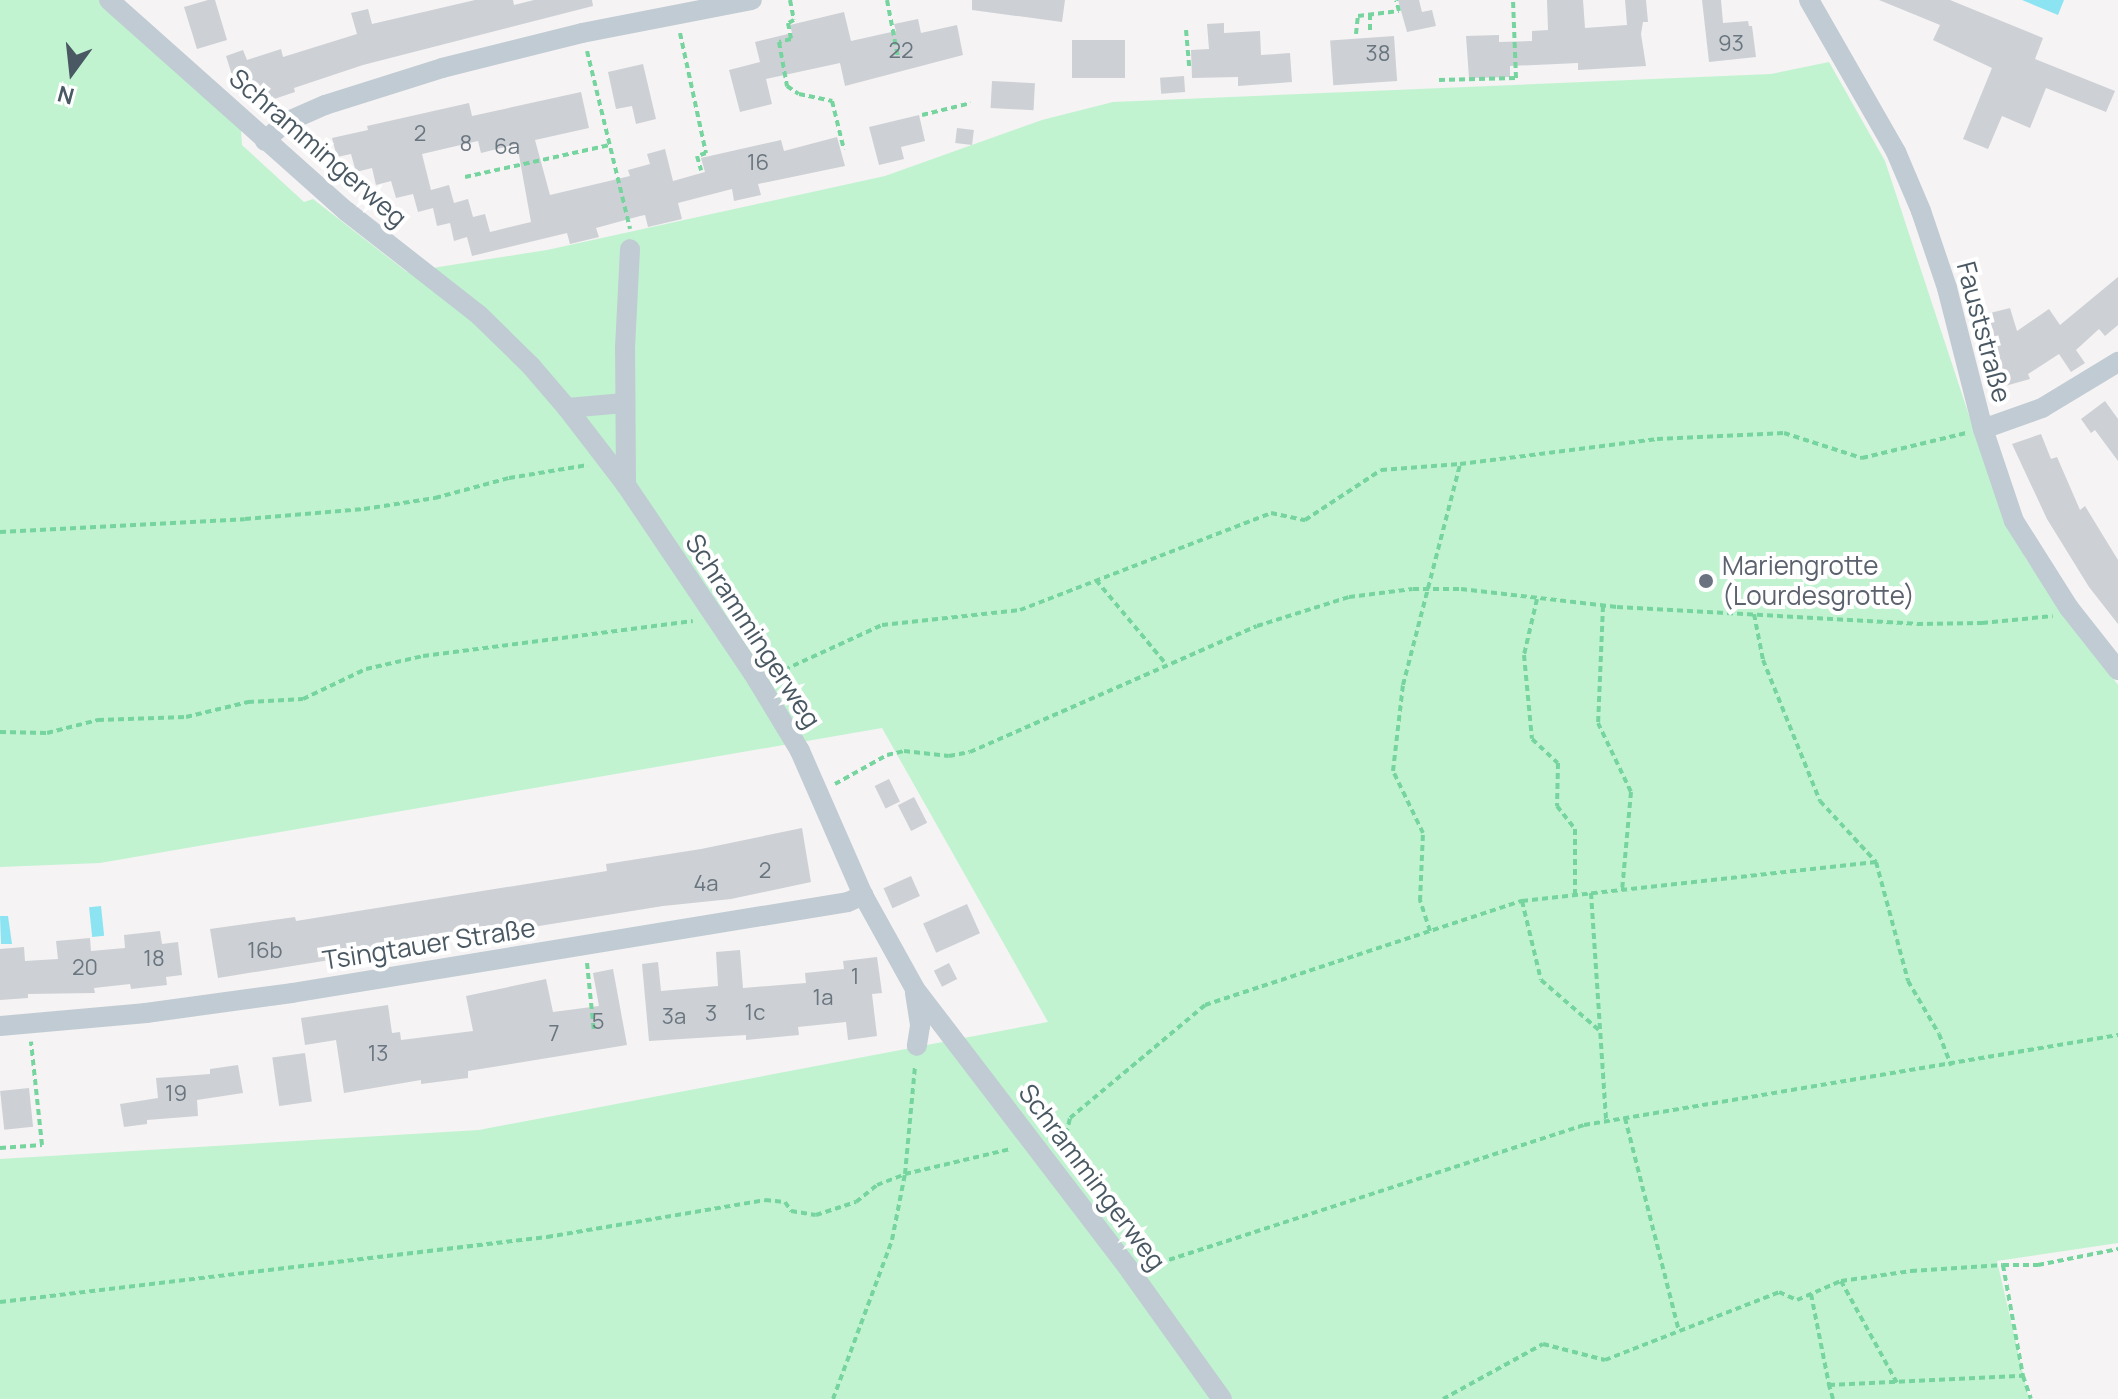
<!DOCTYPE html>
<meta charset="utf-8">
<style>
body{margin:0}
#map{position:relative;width:2118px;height:1399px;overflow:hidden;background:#f5f3f3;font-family:Manrope,sans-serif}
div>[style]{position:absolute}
.green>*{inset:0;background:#c1f3d1}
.water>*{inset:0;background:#8ce4f2;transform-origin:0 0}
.building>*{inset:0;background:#cdd0d5;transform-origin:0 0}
.path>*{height:4px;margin-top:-2px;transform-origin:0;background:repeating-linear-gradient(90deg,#76d49f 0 6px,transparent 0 10px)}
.minor>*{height:20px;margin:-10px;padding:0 10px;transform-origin:10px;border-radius:10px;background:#c0cbd3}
.dots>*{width:22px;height:22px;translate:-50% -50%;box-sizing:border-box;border:4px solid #fff;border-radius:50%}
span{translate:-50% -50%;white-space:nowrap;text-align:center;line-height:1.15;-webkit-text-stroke:8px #fff;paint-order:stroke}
.number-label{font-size:22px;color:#6a767f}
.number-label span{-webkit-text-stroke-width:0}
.street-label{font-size:26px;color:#495862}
.worship-label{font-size:26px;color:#5b616d}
.left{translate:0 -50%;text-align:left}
.north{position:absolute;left:32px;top:32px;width:80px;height:80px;-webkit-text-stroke:6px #fff;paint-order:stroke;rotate:195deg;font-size:22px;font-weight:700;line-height:32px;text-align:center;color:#495862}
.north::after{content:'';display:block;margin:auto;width:28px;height:36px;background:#495862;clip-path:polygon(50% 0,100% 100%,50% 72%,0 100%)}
</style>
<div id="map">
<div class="green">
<i style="clip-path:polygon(0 0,100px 0,241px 130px,242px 145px,304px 202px,313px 199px,407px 272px,547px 250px,885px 176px,1042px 120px,1113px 102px,1771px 74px,1829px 62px,1885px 161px,1992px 485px,2026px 559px,2118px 685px,2118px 1243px,1997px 1261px,2029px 1399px,0 1399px,0 1159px,479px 1130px,1048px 1022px,882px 728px,100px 863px,0 867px)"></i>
</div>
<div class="water">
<i style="clip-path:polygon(2022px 0,2064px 0,2058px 15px)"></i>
<i style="left:101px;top:906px;width:30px;height:12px;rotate:84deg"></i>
<i style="clip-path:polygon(0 916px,8px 916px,12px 944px,1px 944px)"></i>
</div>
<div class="building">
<i style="clip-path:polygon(208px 0,215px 0,227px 40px,197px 49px,184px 7px)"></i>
<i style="clip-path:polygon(475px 0,513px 0,514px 5px,534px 0,592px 0,593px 6px,363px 65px,294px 88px,295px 92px,259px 104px,247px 70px,232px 75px,226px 56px,243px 50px,247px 60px,281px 49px,283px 57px,357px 34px,351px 13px,368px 9px,372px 24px)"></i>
<i style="clip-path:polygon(972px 0,1065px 0,1062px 22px,972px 10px)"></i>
<i style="clip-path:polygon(1398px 0,1419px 0,1422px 12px,1432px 10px,1436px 26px,1407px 32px)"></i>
<i style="clip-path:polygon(1547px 0,1583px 0,1585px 28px,1627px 25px,1625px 0,1646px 0,1648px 22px,1643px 22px,1641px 34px,1646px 66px,1578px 70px,1578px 63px,1510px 66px,1510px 77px,1469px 78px,1466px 36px,1499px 35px,1499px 42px,1532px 41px,1532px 31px,1548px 30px)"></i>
<i style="clip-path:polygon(1702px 0,1721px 0,1723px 23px,1748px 21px,1749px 26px,1752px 26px,1756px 57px,1709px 62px)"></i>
<i style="clip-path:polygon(1879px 0,1950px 0,2043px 38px,2035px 59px,2115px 91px,2106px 112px,2046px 88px,2030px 128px,2002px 116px,1988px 149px,1963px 139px,1992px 68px,1933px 40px,1940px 25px)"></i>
<i style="clip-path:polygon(844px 12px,851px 41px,896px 31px,894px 24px,918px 19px,921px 33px,957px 25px,963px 55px,845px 86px,840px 63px,766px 79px,772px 104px,740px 112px,729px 70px,760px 62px,755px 42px,792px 33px,790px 25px)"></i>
<i style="clip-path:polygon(1224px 23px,1224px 33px,1260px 31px,1261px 55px,1290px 53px,1292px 82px,1238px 86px,1238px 77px,1192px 78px,1191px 50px,1209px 49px,1207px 24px)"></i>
<i style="left:1394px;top:36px;width:45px;height:64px;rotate:86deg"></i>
<i style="left:1072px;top:40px;width:53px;height:38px"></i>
<i style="clip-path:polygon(643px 64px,656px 119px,636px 124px,632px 106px,616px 109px,608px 72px)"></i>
<i style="left:1184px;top:76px;width:16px;height:24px;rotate:86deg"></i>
<i style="left:992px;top:81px;width:43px;height:27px;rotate:3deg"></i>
<i style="clip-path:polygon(evenodd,581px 92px,589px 128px,535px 140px,550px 195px,630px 176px,628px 170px,650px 164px,647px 154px,665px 149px,673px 181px,705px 172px,701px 158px,781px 140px,784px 151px,837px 137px,845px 166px,758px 184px,761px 195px,734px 201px,732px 189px,678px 203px,682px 219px,648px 227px,645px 215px,640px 216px,596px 228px,599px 237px,570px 244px,567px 233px,472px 256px,467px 237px,454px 241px,450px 223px,437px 226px,433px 208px,418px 212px,413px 194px,396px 198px,391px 181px,376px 185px,372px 168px,356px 172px,351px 154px,337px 157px,332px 138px,368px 130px,367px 126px,469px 103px,472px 116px,581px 92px,478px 141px,481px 153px,517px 144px,531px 222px,490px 232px,485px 214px,473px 217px,468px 199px,454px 203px,449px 185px,431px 190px,422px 154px,478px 141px)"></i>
<i style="clip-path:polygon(919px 115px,925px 141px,901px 147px,904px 159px,879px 165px,869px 127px)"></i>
<i style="left:957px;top:128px;width:17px;height:15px;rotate:7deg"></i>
<i style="clip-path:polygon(2118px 277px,2118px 325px,2105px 336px,2099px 329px,2076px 350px,2085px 363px,2071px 372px,2059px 354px,2028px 374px,2030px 379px,1998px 388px,1978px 316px,2010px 308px,2017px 331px,2049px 309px,2060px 325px)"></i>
<i style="clip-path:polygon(2105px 401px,2118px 419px,2118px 461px,2095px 430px,2091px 433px,2081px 419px)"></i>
<i style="clip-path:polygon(2041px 434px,2051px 459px,2057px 457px,2080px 510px,2085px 506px,2118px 560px,2118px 624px,2089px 587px,2047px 519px,2012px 444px)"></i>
<i style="left:889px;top:779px;width:25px;height:16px;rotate:64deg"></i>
<i style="left:914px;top:797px;width:29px;height:18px;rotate:63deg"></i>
<i style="clip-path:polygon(802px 828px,811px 882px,731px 899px,663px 906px,218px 978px,210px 929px,295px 917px,296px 921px,607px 871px,606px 864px,701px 849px)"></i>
<i style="left:911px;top:876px;width:22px;height:30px;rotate:66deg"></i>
<i style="left:967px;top:904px;width:32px;height:48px;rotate:66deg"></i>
<i style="clip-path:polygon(160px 931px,162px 944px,178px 942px,182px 975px,166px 977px,167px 985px,131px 989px,130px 984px,94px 988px,95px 993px,28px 994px,28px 998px,0 1000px,0 949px,24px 947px,25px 961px,58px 959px,56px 941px,90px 938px,91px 951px,125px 948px,124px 935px)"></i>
<i style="clip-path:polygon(740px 950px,743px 988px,806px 983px,805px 973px,844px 969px,843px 961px,877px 957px,882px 993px,872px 994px,877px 1036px,848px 1040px,846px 1022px,798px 1027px,799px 1035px,746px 1040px,746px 1035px,649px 1041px,642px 964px,658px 962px,661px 991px,718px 986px,716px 952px)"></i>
<i style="left:949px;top:963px;width:18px;height:17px;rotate:63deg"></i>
<i style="clip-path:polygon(613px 969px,627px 1045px,468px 1071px,468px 1078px,421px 1084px,421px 1080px,344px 1093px,336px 1040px,305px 1045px,301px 1018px,388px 1005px,392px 1033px,400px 1032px,401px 1040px,473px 1031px,466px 996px,546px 979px,553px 1012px,599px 1006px,593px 973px)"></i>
<i style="left:305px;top:1053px;width:49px;height:33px;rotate:82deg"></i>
<i style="clip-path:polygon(238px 1065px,243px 1093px,197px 1100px,198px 1116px,147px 1120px,147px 1124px,124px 1127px,120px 1104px,158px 1098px,156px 1078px,210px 1074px,210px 1069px)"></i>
<i style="left:29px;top:1088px;width:39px;height:29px;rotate:84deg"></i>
</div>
<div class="path">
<i style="left:790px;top:0;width:20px;rotate:79deg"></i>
<i style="left:794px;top:20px;width:7px;rotate:153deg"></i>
<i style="left:788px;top:23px;width:16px;rotate:79deg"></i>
<i style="left:791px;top:39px;width:12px;rotate:166deg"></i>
<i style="left:779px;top:42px;width:45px;rotate:79.7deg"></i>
<i style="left:787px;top:86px;width:14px;rotate:34deg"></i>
<i style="left:799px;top:94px;width:34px;rotate:12deg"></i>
<i style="left:832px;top:101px;width:50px;rotate:76.2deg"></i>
<i style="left:887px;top:0;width:58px;rotate:79.1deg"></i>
<i style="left:1370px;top:14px;width:20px;rotate:90deg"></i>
<i style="left:1186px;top:30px;width:37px;rotate:85deg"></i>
<i style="left:680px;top:33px;width:123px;rotate:77.8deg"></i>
<i style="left:706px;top:153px;width:9px;rotate:162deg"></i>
<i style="left:697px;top:156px;width:15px;rotate:74deg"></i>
<i style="left:1356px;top:34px;width:18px;rotate:-84deg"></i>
<i style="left:1358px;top:16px;width:41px;rotate:-7deg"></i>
<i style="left:1399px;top:11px;width:11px;rotate:-105deg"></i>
<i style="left:587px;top:51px;width:183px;rotate:76.4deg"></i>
<i style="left:1439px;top:80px;width:77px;rotate:-1.5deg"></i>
<i style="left:1516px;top:78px;width:78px;rotate:-92.2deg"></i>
<i style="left:922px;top:115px;width:50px;rotate:-13.8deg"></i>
<i style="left:465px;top:177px;width:148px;rotate:-12.5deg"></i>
<i style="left:0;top:532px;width:245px;rotate:-3deg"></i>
<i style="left:245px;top:519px;width:119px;rotate:-4.8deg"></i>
<i style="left:364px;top:509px;width:72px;rotate:-8.8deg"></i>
<i style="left:435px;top:498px;width:77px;rotate:-15.1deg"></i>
<i style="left:509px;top:478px;width:80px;rotate:-9.3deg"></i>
<i style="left:1096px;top:580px;width:109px;rotate:50.2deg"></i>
<i style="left:1537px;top:599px;width:57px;rotate:103.1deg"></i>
<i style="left:1524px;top:655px;width:84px;rotate:84.6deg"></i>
<i style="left:1532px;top:739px;width:35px;rotate:43deg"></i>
<i style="left:1558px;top:763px;width:43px;rotate:91.3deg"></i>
<i style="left:1557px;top:806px;width:29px;rotate:52deg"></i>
<i style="left:1575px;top:829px;width:66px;rotate:90deg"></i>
<i style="left:1603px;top:606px;width:117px;rotate:92.4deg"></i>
<i style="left:1598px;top:723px;width:76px;rotate:64.4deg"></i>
<i style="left:1631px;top:792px;width:98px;rotate:95.2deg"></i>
<i style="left:1754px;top:614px;width:47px;rotate:78.9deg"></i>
<i style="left:1763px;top:660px;width:152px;rotate:68deg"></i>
<i style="left:1820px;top:801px;width:83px;rotate:47.4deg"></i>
<i style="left:1876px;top:862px;width:123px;rotate:74.9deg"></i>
<i style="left:1908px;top:981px;width:61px;rotate:59.7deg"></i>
<i style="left:1939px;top:1034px;width:34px;rotate:69deg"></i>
<i style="left:775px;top:674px;width:118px;rotate:-24.6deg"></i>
<i style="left:882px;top:625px;width:139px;rotate:-6.2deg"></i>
<i style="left:1020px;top:610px;width:269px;rotate:-21.1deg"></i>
<i style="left:1271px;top:513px;width:35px;rotate:12deg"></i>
<i style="left:1305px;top:520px;width:91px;rotate:-33.3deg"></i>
<i style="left:1381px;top:470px;width:79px;rotate:-4.3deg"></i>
<i style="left:0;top:732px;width:47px;rotate:1.2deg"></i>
<i style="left:47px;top:733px;width:53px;rotate:-14.3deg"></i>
<i style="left:98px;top:720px;width:88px;rotate:-2deg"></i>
<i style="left:186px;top:717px;width:64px;rotate:-13.6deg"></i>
<i style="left:248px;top:702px;width:55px;rotate:-3.1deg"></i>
<i style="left:303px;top:699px;width:70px;rotate:-25.5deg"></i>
<i style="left:366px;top:669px;width:58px;rotate:-12.8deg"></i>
<i style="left:423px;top:656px;width:272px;rotate:-7.4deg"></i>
<i style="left:835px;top:784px;width:60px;rotate:-29.1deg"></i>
<i style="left:887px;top:755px;width:17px;rotate:-13deg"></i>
<i style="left:904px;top:751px;width:45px;rotate:6.3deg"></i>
<i style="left:949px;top:756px;width:21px;rotate:-11deg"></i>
<i style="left:970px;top:752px;width:313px;rotate:-23.7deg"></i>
<i style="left:1257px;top:626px;width:96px;rotate:-17.5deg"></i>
<i style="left:1349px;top:597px;width:64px;rotate:-7.1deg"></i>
<i style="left:1413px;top:589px;width:48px"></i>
<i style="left:1461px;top:589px;width:157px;rotate:6.6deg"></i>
<i style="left:1617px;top:607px;width:300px;rotate:3.2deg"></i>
<i style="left:1917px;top:624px;width:65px;rotate:-0.9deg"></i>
<i style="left:1982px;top:623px;width:71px;rotate:-5.6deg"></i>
<i style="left:1591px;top:893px;width:228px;rotate:86.2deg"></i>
<i style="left:1522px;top:901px;width:81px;rotate:76.5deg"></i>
<i style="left:1541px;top:980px;width:78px;rotate:40.8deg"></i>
<i style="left:1430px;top:931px;width:32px;rotate:-108deg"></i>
<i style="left:1420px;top:901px;width:68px;rotate:-87.5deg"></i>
<i style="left:1423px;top:833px;width:69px;rotate:-115.8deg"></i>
<i style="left:1393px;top:771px;width:87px;rotate:-83.4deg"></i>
<i style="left:1403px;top:685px;width:228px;rotate:-75.5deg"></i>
<i style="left:1460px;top:464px;width:199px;rotate:-7.2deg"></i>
<i style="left:1657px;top:439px;width:127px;rotate:-2.7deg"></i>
<i style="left:1784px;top:433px;width:82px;rotate:17.8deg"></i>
<i style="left:1862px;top:458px;width:107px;rotate:-13.5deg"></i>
<i style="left:587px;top:963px;width:69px;rotate:84.2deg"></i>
<i style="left:1625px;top:1118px;width:220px;rotate:75.8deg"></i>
<i style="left:1060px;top:1147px;width:5px;rotate:-37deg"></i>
<i style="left:1064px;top:1144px;width:27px;rotate:-77deg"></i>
<i style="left:1070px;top:1118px;width:176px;rotate:-39.9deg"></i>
<i style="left:1205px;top:1005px;width:334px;rotate:-18.2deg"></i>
<i style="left:1522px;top:901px;width:356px;rotate:-6.3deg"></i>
<i style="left:0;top:1148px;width:42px;rotate:-4.1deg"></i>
<i style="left:42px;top:1145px;width:104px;rotate:-96.1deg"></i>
<i style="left:2003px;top:1265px;width:35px"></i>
<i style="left:2038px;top:1265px;width:82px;rotate:-11.3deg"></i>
<i style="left:1150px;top:1266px;width:456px;rotate:-18deg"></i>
<i style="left:1584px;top:1125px;width:542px;rotate:-9.57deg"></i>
<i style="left:1841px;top:1281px;width:116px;rotate:61.2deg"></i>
<i style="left:1811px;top:1294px;width:93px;rotate:78.8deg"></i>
<i style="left:0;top:1302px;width:551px;rotate:-6.78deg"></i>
<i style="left:547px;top:1237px;width:221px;rotate:-9.6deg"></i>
<i style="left:765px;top:1200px;width:20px;rotate:6deg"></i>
<i style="left:785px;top:1202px;width:11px;rotate:56deg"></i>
<i style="left:791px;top:1211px;width:25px;rotate:9deg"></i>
<i style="left:816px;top:1215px;width:42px;rotate:-18deg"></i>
<i style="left:856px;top:1202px;width:27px;rotate:-39deg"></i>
<i style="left:877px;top:1185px;width:30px;rotate:-21deg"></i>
<i style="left:905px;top:1174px;width:109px;rotate:-13.3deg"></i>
<i style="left:833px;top:1399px;width:170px;rotate:-69.6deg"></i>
<i style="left:892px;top:1240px;width:67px;rotate:-78.9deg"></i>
<i style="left:905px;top:1174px;width:108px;rotate:-84.7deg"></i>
<i style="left:1443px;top:1399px;width:114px;rotate:-28.8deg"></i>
<i style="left:1543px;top:1344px;width:64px;rotate:14.5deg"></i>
<i style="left:1605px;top:1360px;width:187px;rotate:-21.3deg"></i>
<i style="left:1779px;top:1292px;width:20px;rotate:24deg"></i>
<i style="left:1797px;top:1300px;width:48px;rotate:-23.4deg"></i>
<i style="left:1841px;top:1281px;width:71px;rotate:-8.1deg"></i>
<i style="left:1911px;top:1271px;width:92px;rotate:-3.7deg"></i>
<i style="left:2003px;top:1265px;width:113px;rotate:79.8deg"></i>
<i style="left:2023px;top:1376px;width:24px;rotate:71deg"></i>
<i style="left:1833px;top:1399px;width:15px;rotate:-106deg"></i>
<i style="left:1829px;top:1385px;width:194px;rotate:-2.7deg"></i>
</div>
<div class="minor">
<i style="left:109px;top:0;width:317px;rotate:41.7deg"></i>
<i style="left:346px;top:211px;width:169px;rotate:38deg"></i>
<i style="left:479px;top:315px;width:73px;rotate:44.4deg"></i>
<i style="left:531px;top:366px;width:55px;rotate:49.4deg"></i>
<i style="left:567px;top:408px;width:97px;rotate:52.5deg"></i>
<i style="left:626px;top:485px;width:227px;rotate:56deg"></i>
<i style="left:753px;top:673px;width:91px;rotate:58.9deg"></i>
<i style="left:800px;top:751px;width:157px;rotate:66.4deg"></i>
<i style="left:863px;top:895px;width:107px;rotate:61deg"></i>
<i style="left:915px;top:989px;width:356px;rotate:52.6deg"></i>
<i style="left:1131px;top:1272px;width:156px;rotate:54.4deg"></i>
<i style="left:1809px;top:0;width:175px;rotate:60.2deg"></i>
<i style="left:1896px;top:152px;width:64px;rotate:67deg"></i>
<i style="left:1921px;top:211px;width:81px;rotate:71.3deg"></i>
<i style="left:1947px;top:288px;width:146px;rotate:75.7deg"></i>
<i style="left:1983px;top:429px;width:97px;rotate:71.4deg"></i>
<i style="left:2014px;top:521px;width:103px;rotate:57.7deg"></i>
<i style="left:2069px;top:608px;width:79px;rotate:51.7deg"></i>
<i style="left:265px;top:141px;width:26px;rotate:-43deg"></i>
<i style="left:284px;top:123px;width:45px;rotate:-23.7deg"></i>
<i style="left:325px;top:105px;width:123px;rotate:-17.5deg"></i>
<i style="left:442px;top:68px;width:144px;rotate:-14deg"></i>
<i style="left:582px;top:33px;width:173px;rotate:-11deg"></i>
<i style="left:567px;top:408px;width:58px;rotate:-4.9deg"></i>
<i style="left:1983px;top:429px;width:63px;rotate:-19.6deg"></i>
<i style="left:2042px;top:408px;width:89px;rotate:-31.2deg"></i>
<i style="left:626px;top:485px;width:137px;rotate:-90.4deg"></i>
<i style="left:625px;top:348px;width:99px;rotate:-87.1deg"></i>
<i style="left:915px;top:993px;width:33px;rotate:81deg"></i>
<i style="left:920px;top:1026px;width:20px;rotate:99deg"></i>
<i style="left:0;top:1026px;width:147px;rotate:-5.1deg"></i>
<i style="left:146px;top:1013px;width:147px;rotate:-7.8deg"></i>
<i style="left:292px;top:993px;width:563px;rotate:-9.3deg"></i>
<i style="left:848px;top:902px;width:17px;rotate:-25deg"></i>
</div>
<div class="dots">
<i style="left:1706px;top:581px;background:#6b7280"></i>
</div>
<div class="number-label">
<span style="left:1731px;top:44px">93</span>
<span style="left:901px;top:51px">22</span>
<span style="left:1378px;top:54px">38</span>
<span style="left:420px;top:134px">2</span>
<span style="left:466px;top:144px">8</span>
<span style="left:507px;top:147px">6a</span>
<span style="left:758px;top:163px">16</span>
<span style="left:765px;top:871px">2</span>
<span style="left:706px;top:884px">4a</span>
<span style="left:265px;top:951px">16b</span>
<span style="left:154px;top:959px">18</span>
<span style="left:85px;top:968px">20</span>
<span style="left:855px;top:977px">1</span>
<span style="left:823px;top:998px">1a</span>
<span style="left:755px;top:1013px">1c</span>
<span style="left:711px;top:1014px">3</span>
<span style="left:674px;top:1017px">3a</span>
<span style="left:598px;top:1022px">5</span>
<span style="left:554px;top:1034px">7</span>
<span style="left:378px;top:1054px">13</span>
<span style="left:176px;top:1094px">19</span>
</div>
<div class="street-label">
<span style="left:318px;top:148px;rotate:41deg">Schrammingerweg</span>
<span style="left:1984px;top:332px;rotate:75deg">Fauststraße</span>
<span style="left:753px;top:631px;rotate:57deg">Schrammingerweg</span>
<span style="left:429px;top:944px;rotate:-9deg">Tsingtauer Straße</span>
<span style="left:1092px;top:1177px;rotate:53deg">Schrammingerweg</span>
</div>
<div class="worship-label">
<span class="left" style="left:1722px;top:581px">Mariengrotte<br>(Lourdesgrotte)</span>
</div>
<div class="north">N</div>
</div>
